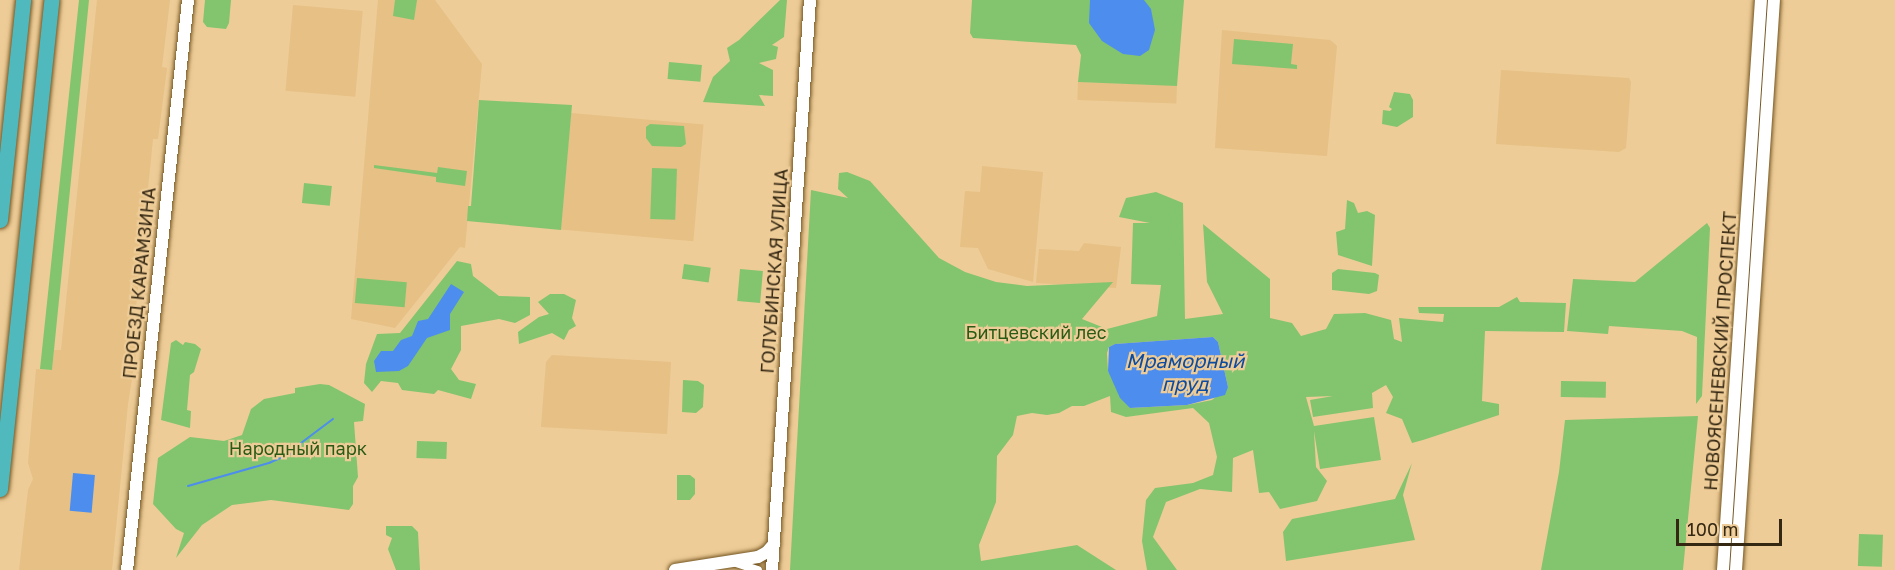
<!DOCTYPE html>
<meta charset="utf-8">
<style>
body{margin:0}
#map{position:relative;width:1895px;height:570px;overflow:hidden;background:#eecc97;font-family:"Golos Text",sans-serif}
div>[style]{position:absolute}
.built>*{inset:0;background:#e6c084;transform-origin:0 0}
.green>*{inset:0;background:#83c56e;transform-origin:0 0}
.water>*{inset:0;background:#4d8ded;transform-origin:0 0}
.stream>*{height:2px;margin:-1px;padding:0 1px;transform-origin:1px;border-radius:1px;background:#4d8ded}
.roads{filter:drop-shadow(0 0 2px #735521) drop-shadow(0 0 2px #735521)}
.street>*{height:8px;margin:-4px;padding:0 4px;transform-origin:4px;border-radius:4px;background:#fff}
.secondary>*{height:12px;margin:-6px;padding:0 6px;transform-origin:6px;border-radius:6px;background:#fff}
.highway>*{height:15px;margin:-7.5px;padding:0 7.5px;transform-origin:7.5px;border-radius:7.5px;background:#4fb9bd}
span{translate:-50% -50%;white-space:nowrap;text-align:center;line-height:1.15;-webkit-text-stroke:4.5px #eecc97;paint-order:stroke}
.street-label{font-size:18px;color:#352813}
.park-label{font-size:18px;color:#295b16}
.water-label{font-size:20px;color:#0c4ba0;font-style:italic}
.scale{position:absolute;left:1676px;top:519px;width:106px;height:27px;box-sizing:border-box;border:3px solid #352813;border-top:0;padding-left:8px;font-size:18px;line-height:21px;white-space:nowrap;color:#352813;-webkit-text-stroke:4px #eecc97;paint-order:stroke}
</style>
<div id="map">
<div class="built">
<i style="clip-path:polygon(97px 0,170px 0,162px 67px,167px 68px,158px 139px,153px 139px,134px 327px,139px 335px,128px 404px,112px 570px,19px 570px,28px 490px,33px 479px,28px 463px,36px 369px,52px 370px,54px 350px,61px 350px)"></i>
<i style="clip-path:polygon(378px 0,435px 0,482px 64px,465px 248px,460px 247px,395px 328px,351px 319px)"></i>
<i style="left:293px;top:5px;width:70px;height:86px;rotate:5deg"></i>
<i style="clip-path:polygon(1222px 30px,1330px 40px,1334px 43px,1337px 46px,1327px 156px,1215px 148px)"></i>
<i style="clip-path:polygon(1501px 70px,1629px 78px,1631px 82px,1626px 148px,1619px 152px,1496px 144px)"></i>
<i style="left:1078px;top:82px;width:99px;height:18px;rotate:2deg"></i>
<i style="left:571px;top:113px;width:133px;height:117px;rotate:5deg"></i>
<i style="clip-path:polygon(982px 166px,1043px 172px,1033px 282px,988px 269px,978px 248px,960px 247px,965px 191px,980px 192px)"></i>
<i style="clip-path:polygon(1084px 243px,1121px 247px,1116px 288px,1036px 283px,1039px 249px,1079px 251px)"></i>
<i style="clip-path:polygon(552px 355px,671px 362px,667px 434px,541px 427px,546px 362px)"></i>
</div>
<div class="green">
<i style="clip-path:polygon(79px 0,89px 0,52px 370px,40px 369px)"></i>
<i style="clip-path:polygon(205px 0,231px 0,229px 23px,226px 29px,207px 27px,203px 22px)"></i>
<i style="clip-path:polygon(395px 0,417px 0,414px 20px,393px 16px)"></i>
<i style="clip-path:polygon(780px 0,787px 0,784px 37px,772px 45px,778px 47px,776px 59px,759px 63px,773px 70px,773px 96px,759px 95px,765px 106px,703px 102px,713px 77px,730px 61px,727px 48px,739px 40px)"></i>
<i style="clip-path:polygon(972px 0,1184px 0,1177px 86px,1078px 82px,1081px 55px,1076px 45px,973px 38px,970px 33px)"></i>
<i style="clip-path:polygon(1234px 39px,1293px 44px,1291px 64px,1297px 65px,1297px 69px,1232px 64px)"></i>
<i style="left:669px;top:62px;width:33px;height:17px;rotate:5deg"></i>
<i style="clip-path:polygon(1394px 92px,1410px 94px,1413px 100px,1413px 117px,1397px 127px,1382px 124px,1383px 110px,1390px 111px,1392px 109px,1389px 107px)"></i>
<i style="clip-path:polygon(479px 100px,572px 105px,561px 230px,467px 221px,468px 206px,471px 206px)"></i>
<i style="clip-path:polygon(650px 124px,684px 126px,686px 144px,681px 147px,652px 146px,646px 138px,646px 127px)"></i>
<i style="clip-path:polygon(374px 165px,437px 173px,438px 167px,467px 171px,465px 186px,436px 182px,436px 177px,374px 168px)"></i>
<i style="left:652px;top:168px;width:25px;height:51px;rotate:2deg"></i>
<i style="clip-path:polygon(evenodd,847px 172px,870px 181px,939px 258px,965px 272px,996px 282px,1027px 286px,1113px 282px,1082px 319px,1107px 329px,1157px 316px,1161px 285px,1131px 284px,1133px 223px,1150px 223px,1119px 217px,1126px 198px,1156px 192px,1183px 203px,1185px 319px,1223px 314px,1207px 282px,1203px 224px,1270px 279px,1270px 318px,1292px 323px,1301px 336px,1326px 329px,1334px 314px,1365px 313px,1391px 320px,1394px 339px,1402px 342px,1399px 318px,1443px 322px,1444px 314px,1419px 313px,1418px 307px,1499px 307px,1517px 297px,1520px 302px,1566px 303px,1564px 332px,1485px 331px,1482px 401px,1499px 404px,1499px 415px,1423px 440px,1412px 443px,1402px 419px,1386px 413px,1393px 397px,1386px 385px,1372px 393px,1373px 408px,1313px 417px,1310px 400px,1333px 396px,1306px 397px,1314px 426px,1374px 417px,1381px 460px,1320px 469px,1314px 431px,1316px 467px,1327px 481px,1317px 501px,1280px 509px,1269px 492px,1259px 493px,1253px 450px,1233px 458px,1232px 492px,1200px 489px,1166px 502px,1153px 537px,1177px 570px,1147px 570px,1142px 541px,1146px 500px,1155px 488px,1193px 483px,1213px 475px,1217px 457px,1209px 423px,1193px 408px,1126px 417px,1111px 412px,1110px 396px,1084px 406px,1072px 406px,1059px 413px,1047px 415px,1032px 413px,1017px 416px,1013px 435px,997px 456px,996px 502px,979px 545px,981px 561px,1077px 545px,1116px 570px,790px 570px,811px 190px,848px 198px,838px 189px,839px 173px,847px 172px,1213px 337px,1218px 342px,1228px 387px,1212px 400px,1187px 405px,1130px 408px,1108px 371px,1107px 353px,1109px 347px,1115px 344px,1213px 337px)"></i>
<i style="left:304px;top:183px;width:28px;height:20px;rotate:6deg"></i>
<i style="clip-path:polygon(1347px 200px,1354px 203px,1358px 213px,1367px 211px,1375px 215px,1372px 266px,1338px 255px,1336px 232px,1345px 229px)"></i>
<i style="clip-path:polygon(1707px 223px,1710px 228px,1702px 396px,1696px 404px,1697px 337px,1682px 331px,1609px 326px,1608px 334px,1567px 331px,1573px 279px,1635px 282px)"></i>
<i style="clip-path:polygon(457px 261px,471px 264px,473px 276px,499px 296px,530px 297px,530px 315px,515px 323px,499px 319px,461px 326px,461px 350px,451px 369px,459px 380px,476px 384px,471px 399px,438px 390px,434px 394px,402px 390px,398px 383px,381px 381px,372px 392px,364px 383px,366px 364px,377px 334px,400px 333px)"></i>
<i style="left:684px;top:264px;width:27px;height:15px;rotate:8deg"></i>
<i style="left:740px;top:269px;width:23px;height:32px;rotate:5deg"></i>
<i style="clip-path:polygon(1338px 269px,1375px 273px,1379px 275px,1377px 291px,1369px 294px,1332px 290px,1332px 273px)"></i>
<i style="left:357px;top:278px;width:50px;height:25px;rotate:5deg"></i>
<i style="clip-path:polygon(550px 294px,564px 294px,576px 300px,572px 318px,576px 326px,569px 330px,564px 340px,552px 333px,519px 344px,518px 332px,539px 317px,549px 314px,538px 302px)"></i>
<i style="clip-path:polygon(176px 340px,183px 345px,185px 342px,195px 344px,201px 349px,194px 372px,190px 375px,187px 410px,191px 411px,190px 428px,161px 420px,171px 343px)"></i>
<i style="clip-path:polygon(683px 380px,698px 381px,704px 385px,703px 407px,696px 413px,682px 412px)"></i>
<i style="left:1561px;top:381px;width:45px;height:16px;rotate:1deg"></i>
<i style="clip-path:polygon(320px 384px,329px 385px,365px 404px,363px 421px,354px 422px,358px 477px,353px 486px,353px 504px,349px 510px,271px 500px,232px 505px,202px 525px,176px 558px,184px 533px,176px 529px,153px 504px,158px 458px,190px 437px,224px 441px,242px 435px,251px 409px,264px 399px,295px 393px,295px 388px)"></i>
<i style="clip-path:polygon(1698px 416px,1683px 570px,1541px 570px,1559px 472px,1565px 420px)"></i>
<i style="left:417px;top:441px;width:30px;height:17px;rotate:2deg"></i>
<i style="clip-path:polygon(1412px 463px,1403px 495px,1415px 540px,1286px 561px,1283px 532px,1292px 519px,1395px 499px)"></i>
<i style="clip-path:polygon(677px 475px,690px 475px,695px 479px,695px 494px,690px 500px,677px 500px)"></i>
<i style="clip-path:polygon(386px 526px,412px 526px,418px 532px,420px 570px,396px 570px,388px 549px,392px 538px,386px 535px)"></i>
<i style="left:1859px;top:534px;width:24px;height:32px;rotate:2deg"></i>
</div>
<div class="water">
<i style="clip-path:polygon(1090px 0,1144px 0,1151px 9px,1155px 30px,1149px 50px,1140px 56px,1123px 54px,1102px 41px,1089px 23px)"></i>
<i style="clip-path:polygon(451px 284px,464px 292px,450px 314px,450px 330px,427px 338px,408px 366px,399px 371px,376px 372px,374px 361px,381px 351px,393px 351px,401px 340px,412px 336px,418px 321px,428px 319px)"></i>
<i style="clip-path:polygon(1213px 337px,1218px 342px,1228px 387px,1225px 395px,1187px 405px,1130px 408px,1120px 398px,1108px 371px,1109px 347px,1115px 344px)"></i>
<i style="left:73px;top:473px;width:22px;height:38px;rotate:5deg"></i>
</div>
<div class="stream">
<i style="left:188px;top:486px;width:84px;rotate:-15.9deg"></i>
<i style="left:269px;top:463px;width:22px;rotate:-24deg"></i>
<i style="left:289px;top:454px;width:9px;rotate:6deg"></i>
<i style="left:298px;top:455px;width:12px;rotate:-76deg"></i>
<i style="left:301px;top:443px;width:40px;rotate:-37deg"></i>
</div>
<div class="roads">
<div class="street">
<i style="left:736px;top:563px;width:23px;rotate:18deg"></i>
</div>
<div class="secondary">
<i style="left:127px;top:570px;width:573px;rotate:-83.89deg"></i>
<i style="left:675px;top:570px;width:84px;rotate:-8.9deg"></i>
<i style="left:758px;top:557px;width:10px;rotate:-29deg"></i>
<i style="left:767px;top:552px;width:11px;rotate:-49deg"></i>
<i style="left:772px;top:570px;width:571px;rotate:-86.19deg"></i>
<i style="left:1723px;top:570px;width:571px;rotate:-86.19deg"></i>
<i style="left:1736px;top:570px;width:571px;rotate:-86.19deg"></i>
</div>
<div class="highway">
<i style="left:0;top:220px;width:221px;rotate:-84deg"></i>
<i style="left:0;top:489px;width:492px;rotate:-84deg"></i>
</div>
</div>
<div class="street-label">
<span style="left:774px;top:271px;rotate:-86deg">ГОЛУБИНСКАЯ УЛИЦА</span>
<span style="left:139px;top:283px;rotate:-84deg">ПРОЕЗД КАРАМЗИНА</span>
<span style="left:1720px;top:351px;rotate:-86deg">НОВОЯСЕНЕВСКИЙ ПРОСПЕКТ</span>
</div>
<div class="park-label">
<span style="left:1036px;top:332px">Битцевский лес</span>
<span style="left:298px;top:448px">Народный парк</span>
</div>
<div class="water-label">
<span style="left:1185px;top:372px">Мраморный<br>пруд</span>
</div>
<div class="scale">100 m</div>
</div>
